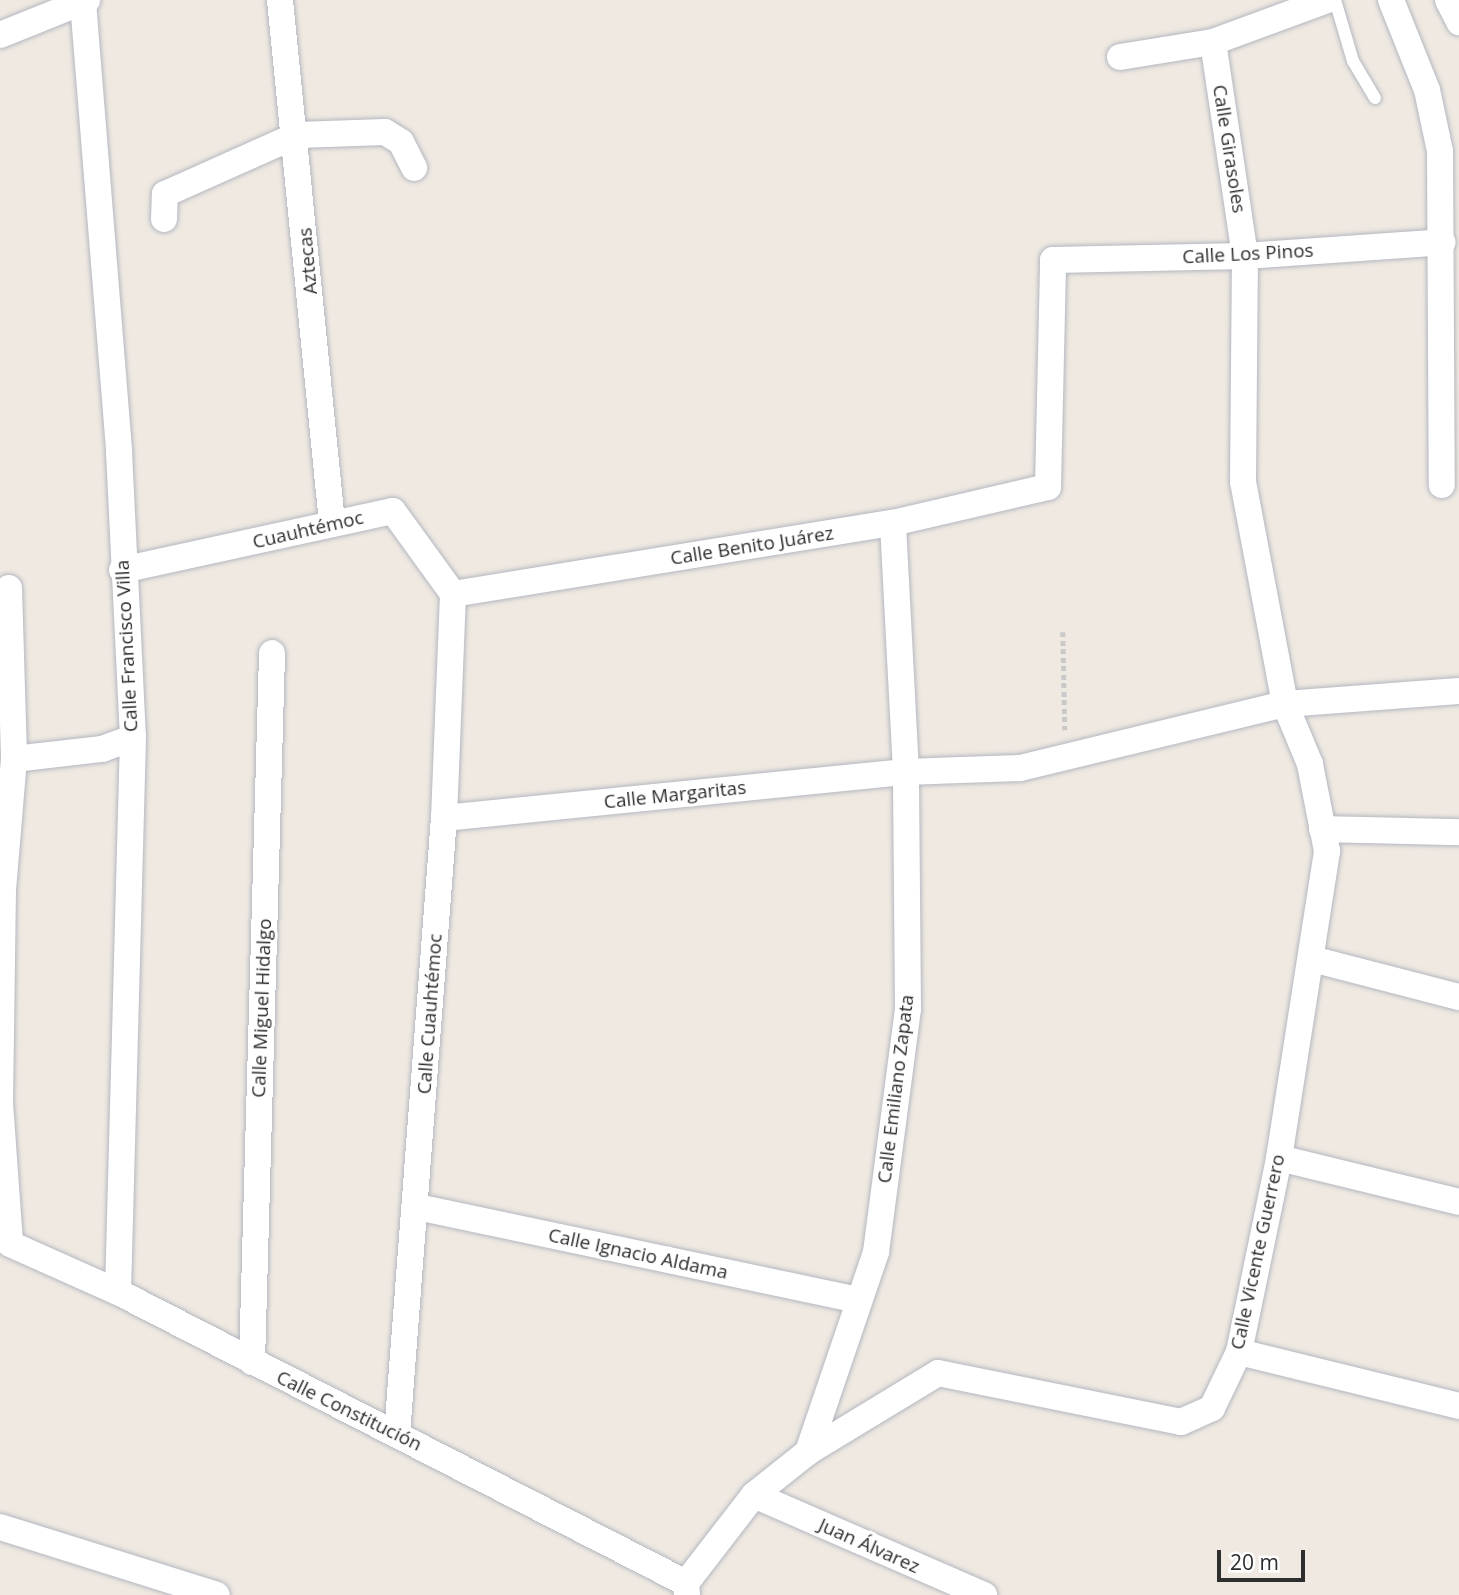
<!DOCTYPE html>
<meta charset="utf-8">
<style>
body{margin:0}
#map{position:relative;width:1459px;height:1595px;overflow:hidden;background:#efe9e1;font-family:"Open Sans",sans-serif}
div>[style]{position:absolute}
.path>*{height:4.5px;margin-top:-2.25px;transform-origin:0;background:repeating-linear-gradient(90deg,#c9c9c9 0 5px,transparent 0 8.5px)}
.roads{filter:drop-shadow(0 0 2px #b4b7c1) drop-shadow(0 0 2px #b4b7c1)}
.service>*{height:12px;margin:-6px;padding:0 6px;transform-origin:6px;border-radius:6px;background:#fff}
.minor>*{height:26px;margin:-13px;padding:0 13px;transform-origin:13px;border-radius:13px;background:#fff}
span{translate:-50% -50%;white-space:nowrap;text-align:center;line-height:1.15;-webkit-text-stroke:6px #fff;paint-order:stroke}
.street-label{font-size:19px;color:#2e2e2e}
.scale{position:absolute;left:1217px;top:1550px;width:88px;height:32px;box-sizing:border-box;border:4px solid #2e2e2e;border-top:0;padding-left:9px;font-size:21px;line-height:24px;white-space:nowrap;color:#2e2e2e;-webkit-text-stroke:5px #fff;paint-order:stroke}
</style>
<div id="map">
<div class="path">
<i style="left:1063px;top:632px;width:98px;rotate:88.8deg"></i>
</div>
<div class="roads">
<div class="service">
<i style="left:1335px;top:0;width:64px;rotate:73.6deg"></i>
<i style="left:1353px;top:61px;width:43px;rotate:59.3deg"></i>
</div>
<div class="minor">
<i style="left:280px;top:0;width:526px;rotate:84.32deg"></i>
<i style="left:1391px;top:0;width:97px;rotate:68.2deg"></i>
<i style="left:1427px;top:90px;width:62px;rotate:78deg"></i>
<i style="left:1440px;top:151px;width:334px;rotate:89.7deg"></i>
<i style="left:1448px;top:0;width:25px;rotate:63deg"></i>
<i style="left:83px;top:2px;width:451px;rotate:85.4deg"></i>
<i style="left:119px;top:452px;width:286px;rotate:87.2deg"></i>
<i style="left:133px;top:738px;width:554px;rotate:91.55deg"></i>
<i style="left:0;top:35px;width:94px;rotate:-21.9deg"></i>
<i style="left:1120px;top:57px;width:94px;rotate:-9.2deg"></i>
<i style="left:1213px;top:42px;width:121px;rotate:-20.2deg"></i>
<i style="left:164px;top:219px;width:25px;rotate:-88deg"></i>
<i style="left:165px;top:194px;width:145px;rotate:-24.1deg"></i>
<i style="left:297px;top:135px;width:88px;rotate:-2deg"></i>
<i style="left:385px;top:132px;width:19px;rotate:32deg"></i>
<i style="left:401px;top:142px;width:29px;rotate:63deg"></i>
<i style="left:122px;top:570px;width:277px;rotate:-12.3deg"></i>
<i style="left:393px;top:511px;width:102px;rotate:54.1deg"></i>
<i style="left:9px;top:588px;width:171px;rotate:88.3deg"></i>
<i style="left:14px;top:759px;width:130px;rotate:94.8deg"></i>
<i style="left:3px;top:889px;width:214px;rotate:90.8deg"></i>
<i style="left:0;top:1103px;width:141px;rotate:85.9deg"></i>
<i style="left:453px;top:594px;width:446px;rotate:-9.2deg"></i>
<i style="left:893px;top:523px;width:159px;rotate:-13.1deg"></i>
<i style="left:1048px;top:487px;width:227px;rotate:-88.7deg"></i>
<i style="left:1053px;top:260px;width:192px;rotate:-1.2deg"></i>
<i style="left:1245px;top:256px;width:198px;rotate:-4deg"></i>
<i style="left:14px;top:759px;width:89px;rotate:-6.5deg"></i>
<i style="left:102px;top:749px;width:33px;rotate:-20deg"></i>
<i style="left:444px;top:818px;width:464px;rotate:-5.7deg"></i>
<i style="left:906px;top:772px;width:114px;rotate:-2deg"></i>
<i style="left:1020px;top:768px;width:273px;rotate:-13.6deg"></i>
<i style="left:1285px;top:704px;width:174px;rotate:-4.3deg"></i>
<i style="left:1322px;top:829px;width:137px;rotate:1.3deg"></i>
<i style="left:1312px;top:959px;width:152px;rotate:14.5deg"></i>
<i style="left:1279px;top:1158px;width:185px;rotate:13.7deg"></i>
<i style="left:417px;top:1207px;width:451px;rotate:11.9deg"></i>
<i style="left:10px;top:1244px;width:118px;rotate:24deg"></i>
<i style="left:118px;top:1292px;width:638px;rotate:27.13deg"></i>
<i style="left:1239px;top:1352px;width:227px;rotate:13.8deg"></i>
<i style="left:252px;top:1362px;width:709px;rotate:-88.38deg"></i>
<i style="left:397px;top:1434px;width:618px;rotate:-85.64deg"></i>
<i style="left:444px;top:818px;width:224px;rotate:-87.7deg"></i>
<i style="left:808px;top:1452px;width:152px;rotate:-31.3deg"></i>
<i style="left:938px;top:1373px;width:248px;rotate:11.4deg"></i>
<i style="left:1181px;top:1422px;width:34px;rotate:-24deg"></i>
<i style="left:1212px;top:1408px;width:62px;rotate:-64.3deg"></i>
<i style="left:1239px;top:1352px;width:198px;rotate:-78.3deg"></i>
<i style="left:1279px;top:1158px;width:311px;rotate:-81.1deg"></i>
<i style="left:1327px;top:851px;width:89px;rotate:-101.1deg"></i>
<i style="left:1310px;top:764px;width:65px;rotate:-112.6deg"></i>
<i style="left:1285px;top:704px;width:226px;rotate:-100.7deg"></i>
<i style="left:1243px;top:482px;width:226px;rotate:-89.5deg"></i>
<i style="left:1245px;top:256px;width:216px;rotate:-98.5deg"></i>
<i style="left:754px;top:1495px;width:251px;rotate:23.5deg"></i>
<i style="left:0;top:1527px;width:227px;rotate:17.4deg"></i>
<i style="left:687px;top:1595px;width:12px;rotate:-95deg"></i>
<i style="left:686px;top:1583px;width:111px;rotate:-52.3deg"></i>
<i style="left:754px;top:1495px;width:69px;rotate:-38.5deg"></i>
<i style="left:808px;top:1452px;width:211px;rotate:-71.2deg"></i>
<i style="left:876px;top:1252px;width:245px;rotate:-82.5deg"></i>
<i style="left:908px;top:1009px;width:237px;rotate:-90.5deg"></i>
<i style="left:906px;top:772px;width:249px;rotate:-93deg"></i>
</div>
</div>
<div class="street-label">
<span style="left:1229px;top:149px;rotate:81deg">Calle Girasoles</span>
<span style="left:1248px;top:254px;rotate:-3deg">Calle Los Pinos</span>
<span style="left:308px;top:261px;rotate:-95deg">Aztecas</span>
<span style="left:308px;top:530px;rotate:-13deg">Cuauhtémoc</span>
<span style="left:752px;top:546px;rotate:-9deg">Calle Benito Juárez</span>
<span style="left:127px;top:646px;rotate:-93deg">Calle Francisco Villa</span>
<span style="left:675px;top:795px;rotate:-6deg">Calle Margaritas</span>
<span style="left:262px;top:1008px;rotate:-88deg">Calle Miguel Hidalgo</span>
<span style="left:430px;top:1014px;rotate:-86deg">Calle Cuauhtémoc</span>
<span style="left:896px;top:1089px;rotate:-83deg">Calle Emiliano Zapata</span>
<span style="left:1258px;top:1252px;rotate:-78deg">Calle Vicente Guerrero</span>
<span style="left:638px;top:1254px;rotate:12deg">Calle Ignacio Aldama</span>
<span style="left:349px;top:1411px;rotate:26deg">Calle Constitución</span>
<span style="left:869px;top:1546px;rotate:24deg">Juan Álvarez</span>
</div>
<div class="scale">20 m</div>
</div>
